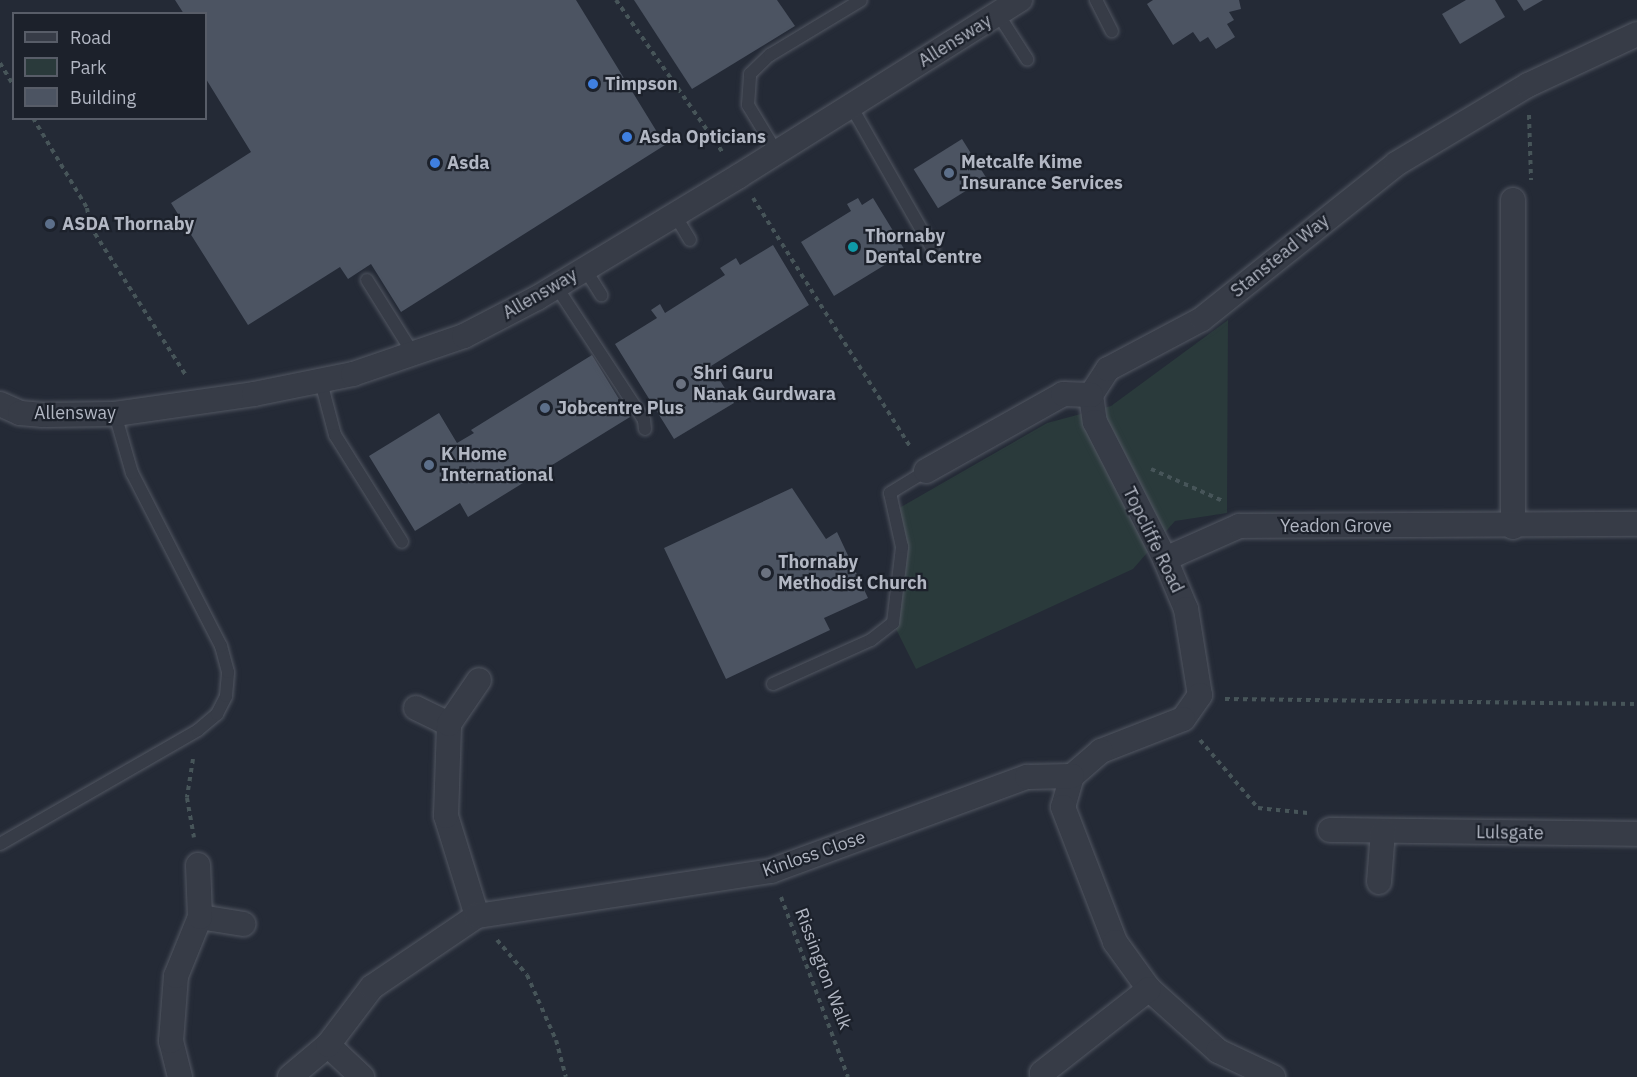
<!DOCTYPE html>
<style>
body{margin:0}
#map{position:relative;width:1637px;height:1077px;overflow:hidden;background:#242a36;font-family:"IBM Plex Sans",sans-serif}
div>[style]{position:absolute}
.green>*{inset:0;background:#2a3a3b}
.building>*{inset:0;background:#4c5462;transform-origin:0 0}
.path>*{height:4px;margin-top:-2px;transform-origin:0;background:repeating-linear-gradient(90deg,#475559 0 4.5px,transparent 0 9px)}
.roads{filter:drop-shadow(0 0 2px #525762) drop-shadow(0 0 2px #525762)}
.service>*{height:12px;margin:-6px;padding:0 6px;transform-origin:6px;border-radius:6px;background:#373c47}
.minor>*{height:24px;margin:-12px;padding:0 12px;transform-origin:12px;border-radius:12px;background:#373c47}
.dots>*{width:16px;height:16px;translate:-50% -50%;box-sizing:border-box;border:3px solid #1c212b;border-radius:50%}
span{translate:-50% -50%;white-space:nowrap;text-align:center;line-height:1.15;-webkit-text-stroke:4.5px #1c212b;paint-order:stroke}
.street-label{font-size:18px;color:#b2b7c3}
.poi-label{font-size:18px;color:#b2b7c3;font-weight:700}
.left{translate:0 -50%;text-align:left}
.legend{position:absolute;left:12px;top:12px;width:195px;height:108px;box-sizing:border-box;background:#1c212b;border:2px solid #585d68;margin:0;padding:8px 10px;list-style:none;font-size:18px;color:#b2b7c3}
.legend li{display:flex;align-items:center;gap:12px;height:30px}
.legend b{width:30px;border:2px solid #585d68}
</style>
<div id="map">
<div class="green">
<i style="clip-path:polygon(1228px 320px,1227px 513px,1175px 521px,1133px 569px,916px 669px,893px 623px,899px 590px,894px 511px,1047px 423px,1111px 406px)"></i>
</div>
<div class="building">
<i style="clip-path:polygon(175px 0,576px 0,665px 145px,401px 312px,371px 264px,348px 279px,340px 267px,248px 325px,171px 203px,251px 152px,206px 79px,206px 14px,184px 14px)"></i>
<i style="clip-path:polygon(634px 0,777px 0,795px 26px,692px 89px)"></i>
<i style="clip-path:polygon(1153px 0,1239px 0,1241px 9px,1229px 12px,1234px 20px,1227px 24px,1235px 37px,1216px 49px,1208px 37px,1200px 42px,1193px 32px,1173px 45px,1147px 4px)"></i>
<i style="clip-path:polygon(1495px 0,1505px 17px,1460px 44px,1442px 14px,1466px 0)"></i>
<i style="clip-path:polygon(1517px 0,1543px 0,1524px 11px)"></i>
<i style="left:962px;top:139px;width:46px;height:57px;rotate:58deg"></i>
<i style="clip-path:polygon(858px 198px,862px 205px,873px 198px,906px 252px,834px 296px,801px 242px,851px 211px,847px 204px)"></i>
<i style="clip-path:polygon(773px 245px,809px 305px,711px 366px,734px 403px,674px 439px,615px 344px,657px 318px,651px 310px,660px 304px,665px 313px,725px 275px,720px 268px,736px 258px,740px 265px)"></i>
<i style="clip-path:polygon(592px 355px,630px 417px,468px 517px,460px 503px,415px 531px,369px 456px,439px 413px,457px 443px,474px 433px,471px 430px)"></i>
<i style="clip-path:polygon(792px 488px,826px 539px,837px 532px,868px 598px,824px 618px,830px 630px,726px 679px,664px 548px)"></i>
</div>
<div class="path">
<i style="left:616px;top:0;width:188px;rotate:55deg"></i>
<i style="left:0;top:63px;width:27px;rotate:59deg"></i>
<i style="left:1529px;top:115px;width:65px;rotate:88.2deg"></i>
<i style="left:33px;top:118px;width:105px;rotate:59deg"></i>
<i style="left:87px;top:208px;width:18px;rotate:81deg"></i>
<i style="left:90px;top:226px;width:179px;rotate:57.3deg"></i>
<i style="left:753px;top:198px;width:296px;rotate:57.7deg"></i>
<i style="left:1151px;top:469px;width:79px;rotate:24deg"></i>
<i style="left:1225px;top:699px;width:412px;rotate:0.7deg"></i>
<i style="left:1200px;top:740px;width:89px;rotate:49.5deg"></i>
<i style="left:1258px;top:808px;width:50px;rotate:5.7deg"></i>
<i style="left:193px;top:759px;width:39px;rotate:99deg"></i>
<i style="left:187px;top:798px;width:40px;rotate:80deg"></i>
<i style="left:781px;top:897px;width:192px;rotate:69.6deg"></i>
<i style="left:497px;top:940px;width:46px;rotate:49.4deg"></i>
<i style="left:527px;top:975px;width:71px;rotate:66deg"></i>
<i style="left:556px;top:1040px;width:38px;rotate:75deg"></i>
</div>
<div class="roads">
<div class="service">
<i style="left:1096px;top:0;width:35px;rotate:63deg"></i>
<i style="left:998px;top:14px;width:54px;rotate:57.2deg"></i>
<i style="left:851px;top:106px;width:166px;rotate:60.3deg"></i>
<i style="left:777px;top:153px;width:56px;rotate:-121.1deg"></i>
<i style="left:748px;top:105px;width:31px;rotate:-86deg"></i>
<i style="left:750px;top:74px;width:28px;rotate:-44deg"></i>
<i style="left:770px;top:55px;width:106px;rotate:-31.1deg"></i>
<i style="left:675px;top:215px;width:29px;rotate:59deg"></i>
<i style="left:585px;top:269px;width:31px;rotate:58deg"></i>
<i style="left:367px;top:280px;width:89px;rotate:57.9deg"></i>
<i style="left:556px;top:286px;width:160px;rotate:56.7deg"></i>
<i style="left:644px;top:420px;width:9px;rotate:84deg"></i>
<i style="left:321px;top:382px;width:55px;rotate:75.2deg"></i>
<i style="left:335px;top:435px;width:126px;rotate:57.9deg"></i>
<i style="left:773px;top:684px;width:107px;rotate:-24.2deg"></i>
<i style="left:871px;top:640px;width:28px;rotate:-38deg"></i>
<i style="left:893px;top:623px;width:77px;rotate:-83.2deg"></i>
<i style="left:902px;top:547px;width:55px;rotate:-102.5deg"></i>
<i style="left:890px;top:493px;width:42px;rotate:-31.4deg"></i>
<i style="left:0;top:844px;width:228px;rotate:-29.9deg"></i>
<i style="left:198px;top:730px;width:25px;rotate:-40deg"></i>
<i style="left:217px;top:714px;width:20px;rotate:-63deg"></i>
<i style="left:226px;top:696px;width:24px;rotate:-85deg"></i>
<i style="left:228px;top:672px;width:27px;rotate:-105deg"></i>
<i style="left:221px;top:646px;width:195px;rotate:-117.2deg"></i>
<i style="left:132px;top:473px;width:61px;rotate:-106.1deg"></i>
</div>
<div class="minor">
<i style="left:1513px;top:200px;width:327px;rotate:90deg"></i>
<i style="left:1091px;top:395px;width:27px;rotate:82deg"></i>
<i style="left:1095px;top:422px;width:154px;rotate:62.9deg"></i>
<i style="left:1165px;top:559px;width:54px;rotate:67.2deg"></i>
<i style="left:1186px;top:609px;width:87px;rotate:80.8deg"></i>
<i style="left:1200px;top:695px;width:29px;rotate:125deg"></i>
<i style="left:1183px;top:719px;width:88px;rotate:158.7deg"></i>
<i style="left:1101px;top:751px;width:38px;rotate:139deg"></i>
<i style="left:1072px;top:776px;width:32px;rotate:106deg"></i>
<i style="left:1063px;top:807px;width:145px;rotate:68.9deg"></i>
<i style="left:1115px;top:942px;width:58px;rotate:54.1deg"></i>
<i style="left:1149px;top:989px;width:93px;rotate:41.9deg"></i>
<i style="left:1218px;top:1051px;width:61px;rotate:25.3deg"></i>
<i style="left:1091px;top:395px;width:31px;rotate:-57deg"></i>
<i style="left:1108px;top:369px;width:106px;rotate:-28deg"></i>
<i style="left:1202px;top:319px;width:248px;rotate:-38.6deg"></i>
<i style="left:1396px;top:164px;width:154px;rotate:-30.9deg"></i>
<i style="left:1528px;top:85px;width:120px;rotate:-25.1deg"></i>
<i style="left:0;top:404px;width:22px;rotate:24deg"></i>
<i style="left:20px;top:413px;width:23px;rotate:5deg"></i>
<i style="left:43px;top:415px;width:72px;rotate:-0.8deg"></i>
<i style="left:115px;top:414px;width:140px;rotate:-8.2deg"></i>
<i style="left:254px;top:394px;width:101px;rotate:-11.4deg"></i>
<i style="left:353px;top:374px;width:117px;rotate:-18.9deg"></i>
<i style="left:464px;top:336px;width:82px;rotate:-27.5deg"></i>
<i style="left:537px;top:298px;width:236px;rotate:-31.1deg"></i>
<i style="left:739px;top:176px;width:332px;rotate:-32.1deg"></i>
<i style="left:926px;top:471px;width:157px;rotate:-29.3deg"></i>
<i style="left:1063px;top:394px;width:28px;rotate:2deg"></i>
<i style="left:1165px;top:559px;width:81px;rotate:-24deg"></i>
<i style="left:1239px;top:526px;width:398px;rotate:-0.3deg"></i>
<i style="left:416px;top:708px;width:37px;rotate:26deg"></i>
<i style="left:1330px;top:830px;width:307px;rotate:0.7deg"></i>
<i style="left:1379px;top:882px;width:51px;rotate:-85.5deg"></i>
<i style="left:477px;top:916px;width:105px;rotate:-107.2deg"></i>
<i style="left:446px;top:816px;width:92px;rotate:-88.1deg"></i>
<i style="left:449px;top:724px;width:53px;rotate:-55.7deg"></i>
<i style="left:200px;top:917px;width:44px;rotate:9.2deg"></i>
<i style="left:328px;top:1045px;width:47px;rotate:43.3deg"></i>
<i style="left:180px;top:1077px;width:37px;rotate:-104deg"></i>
<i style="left:171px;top:1041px;width:65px;rotate:-85.6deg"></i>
<i style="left:176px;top:976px;width:64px;rotate:-67.9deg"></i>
<i style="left:200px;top:917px;width:52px;rotate:-92.2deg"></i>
<i style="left:290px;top:1077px;width:50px;rotate:-40.1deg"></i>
<i style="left:328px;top:1045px;width:73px;rotate:-52.8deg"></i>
<i style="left:372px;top:987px;width:127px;rotate:-34.1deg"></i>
<i style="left:477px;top:916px;width:297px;rotate:-8.7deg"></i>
<i style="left:771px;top:871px;width:273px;rotate:-20.2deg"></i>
<i style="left:1027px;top:777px;width:45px;rotate:-1.3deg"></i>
<i style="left:1043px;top:1077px;width:4px;rotate:-104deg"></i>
<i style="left:1042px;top:1073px;width:136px;rotate:-38.1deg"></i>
</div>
</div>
<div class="dots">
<i style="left:593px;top:84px;background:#3f7fe0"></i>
<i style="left:627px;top:137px;background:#3f7fe0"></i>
<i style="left:435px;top:163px;background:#3f7fe0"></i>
<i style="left:949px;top:173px;background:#5c6f8a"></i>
<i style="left:50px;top:224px;background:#5c6f8a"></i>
<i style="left:853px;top:247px;background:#0f9aa8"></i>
<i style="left:681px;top:384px;background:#6b7280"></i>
<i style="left:545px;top:408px;background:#5c6f8a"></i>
<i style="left:429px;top:465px;background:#5c6f8a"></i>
<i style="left:766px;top:573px;background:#6b7280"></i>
</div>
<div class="street-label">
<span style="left:955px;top:41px;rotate:-32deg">Allensway</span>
<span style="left:1280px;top:256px;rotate:-39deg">Stanstead Way</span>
<span style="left:540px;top:294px;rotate:-30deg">Allensway</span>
<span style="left:75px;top:413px">Allensway</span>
<span style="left:1336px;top:526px">Yeadon Grove</span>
<span style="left:1153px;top:540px;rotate:64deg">Topcliffe Road</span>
<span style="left:1510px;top:833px;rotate:1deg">Lulsgate</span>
<span style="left:814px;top:854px;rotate:-19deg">Kinloss Close</span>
<span style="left:823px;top:969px;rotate:69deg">Rissington Walk</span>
</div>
<div class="poi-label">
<span class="left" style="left:605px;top:84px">Timpson</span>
<span class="left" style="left:639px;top:137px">Asda Opticians</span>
<span class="left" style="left:447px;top:163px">Asda</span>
<span class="left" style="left:961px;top:173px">Metcalfe Kime<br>Insurance Services</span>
<span class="left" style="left:62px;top:224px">ASDA Thornaby</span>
<span class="left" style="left:865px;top:247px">Thornaby<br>Dental Centre</span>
<span class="left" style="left:693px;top:384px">Shri Guru<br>Nanak Gurdwara</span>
<span class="left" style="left:557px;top:408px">Jobcentre Plus</span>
<span class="left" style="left:441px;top:465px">K Home<br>International</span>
<span class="left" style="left:778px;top:573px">Thornaby<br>Methodist Church</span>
</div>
<ul class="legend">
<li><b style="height:8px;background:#373c47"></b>Road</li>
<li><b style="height:16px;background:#2a3a3b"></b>Park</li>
<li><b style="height:16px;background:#4c5462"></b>Building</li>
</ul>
</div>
